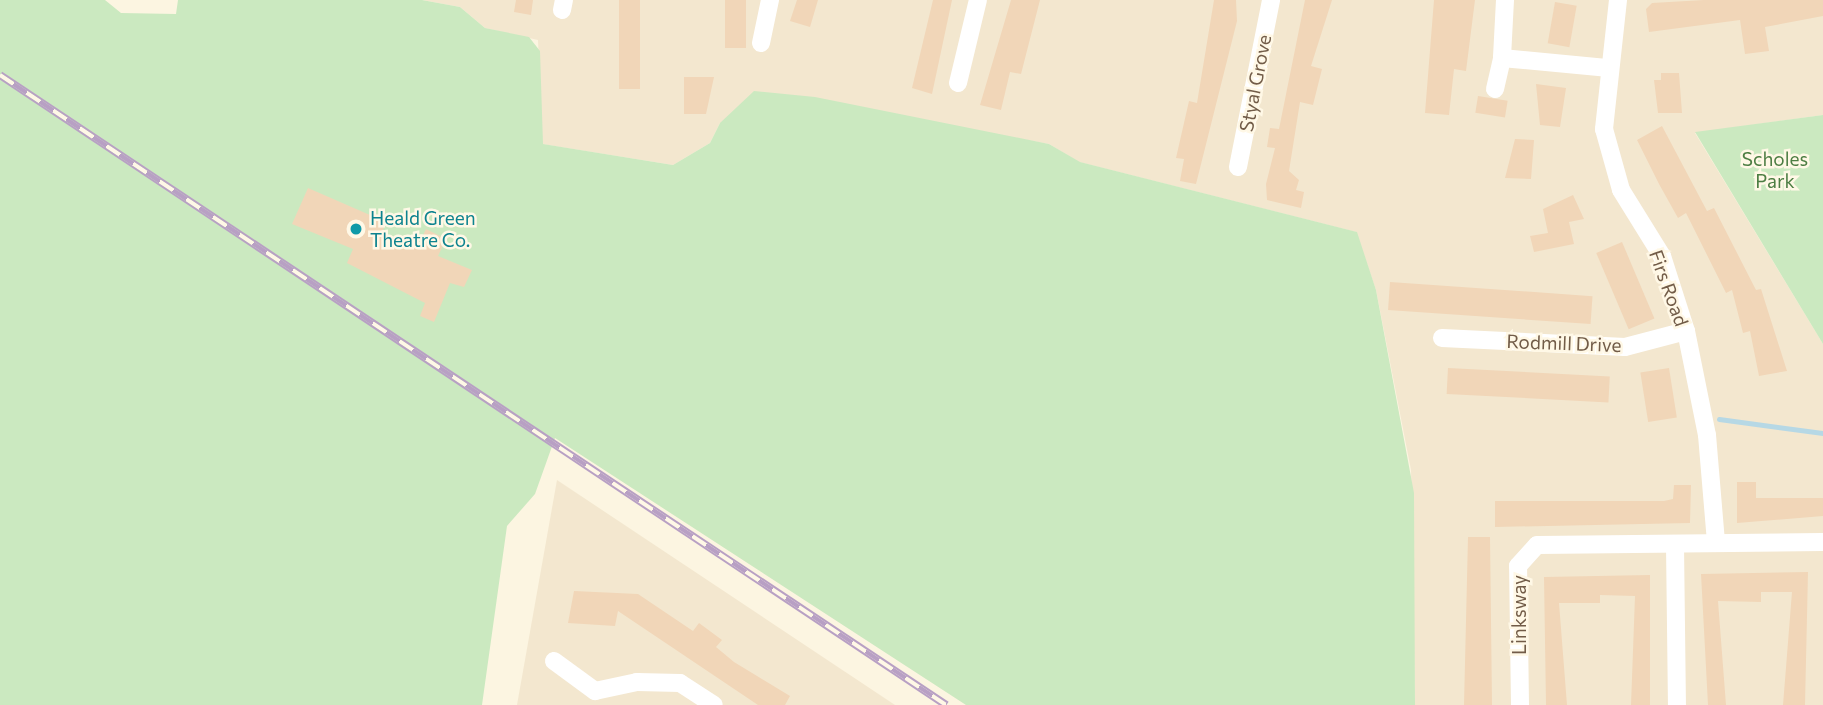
<!DOCTYPE html>
<style>
body{margin:0}
#map{position:relative;width:1823px;height:705px;overflow:hidden;background:#fcf5e1;font-family:Commissioner,sans-serif}
div>[style]{position:absolute}
.residential>*{inset:0;background:#f3e7cf}
.green>*{inset:0;background:#cbe9c0}
.stream>*{height:5px;margin:-2.5px;padding:0 2.5px;transform-origin:2.5px;border-radius:2.5px;background:#b6d8e5}
.building>*{inset:0;background:#f1d6b8;transform-origin:0 0}
.street>*{height:18px;margin:-9px;padding:0 9px;transform-origin:9px;border-radius:9px;background:#fff}
.rail>*{height:8px;margin-top:-4px;transform-origin:0;background:repeating-linear-gradient(90deg,#fff8e6 0 16px,#b8a0c4 0 32px);box-sizing:border-box;border-block:2px solid #b8a0c4}
.dots>*{width:19px;height:19px;translate:-50% -50%;box-sizing:border-box;border:4px solid #fff8e6;border-radius:50%}
span{translate:-50% -50%;white-space:nowrap;text-align:center;line-height:1.15;-webkit-text-stroke:5px #fff8e6;paint-order:stroke}
.street-label{font-size:19px;color:#725c48}
.park-label{font-size:19px;color:#4d7e43}
.culture-label{font-size:19px;color:#0d838f}
.left{translate:0 -50%;text-align:left}
</style>
<div id="map">
<div class="residential">
<i style="clip-path:polygon(422px 0,1823px 0,1823px 115px,1695px 133px,1823px 344px,1823px 705px,1415px 705px,1411px 470px,1376px 290px,1356px 232px,1079px 162px,1049px 144px,903px 118px,720px 123px,710px 143px,673px 165px,542px 144px,538px 40px,485px 28px,460px 7px)"></i>
<i style="clip-path:polygon(557px 480px,895px 705px,517px 705px)"></i>
</div>
<div class="green">
<i style="clip-path:polygon(0 0,105px 0,121px 13px,176px 14px,178px 0,422px 0,460px 7px,485px 28px,529px 37px,540px 51px,543px 144px,673px 165px,710px 143px,720px 123px,754px 91px,815px 97px,1049px 144px,1080px 162px,1357px 232px,1376px 290px,1414px 493px,1415px 705px,966px 705px,555px 438px,535px 494px,507px 526px,482px 705px,0 705px)"></i>
<i style="clip-path:polygon(1823px 115px,1823px 344px,1695px 132px)"></i>
</div>
<div class="stream">
<i style="left:1719px;top:419px;width:105px;rotate:7.7deg"></i>
</div>
<div class="building">
<i style="clip-path:polygon(516px 0,533px 0,531px 15px,514px 12px)"></i>
<i style="left:619px;top:0;width:21px;height:89px"></i>
<i style="left:725px;top:0;width:21px;height:48px"></i>
<i style="clip-path:polygon(797px 0,818px 0,810px 27px,790px 21px)"></i>
<i style="clip-path:polygon(933px 0,952px 0,932px 94px,912px 88px)"></i>
<i style="clip-path:polygon(1011px 0,1040px 0,1021px 74px,1010px 72px,1001px 110px,980px 105px)"></i>
<i style="clip-path:polygon(1214px 0,1236px 0,1237px 21px,1196px 184px,1180px 181px,1184px 159px,1176px 158px,1189px 101px,1197px 103px)"></i>
<i style="clip-path:polygon(1305px 0,1332px 0,1311px 66px,1322px 69px,1313px 105px,1300px 102px,1289px 171px,1299px 180px,1296px 190px,1304px 192px,1301px 208px,1267px 200px,1266px 184px,1275px 148px,1267px 147px,1270px 128px,1279px 129px)"></i>
<i style="clip-path:polygon(1434px 0,1475px 0,1466px 71px,1454px 69px,1449px 115px,1425px 113px)"></i>
<i style="clip-path:polygon(1704px 0,1823px 0,1823px 16px,1765px 27px,1769px 51px,1745px 54px,1740px 20px,1649px 32px,1646px 9px,1652px 3px)"></i>
<i style="left:1555px;top:2px;width:22px;height:42px;rotate:10deg"></i>
<i style="clip-path:polygon(1661px 73px,1679px 73px,1682px 113px,1658px 113px,1654px 80px,1661px 80px)"></i>
<i style="clip-path:polygon(684px 77px,714px 77px,706px 114px,684px 114px)"></i>
<i style="clip-path:polygon(1536px 84px,1566px 88px,1560px 127px,1540px 125px)"></i>
<i style="left:1478px;top:96px;width:30px;height:17px;rotate:9deg"></i>
<i style="clip-path:polygon(1662px 126px,1707px 211px,1714px 208px,1756px 290px,1761px 289px,1787px 371px,1759px 376px,1750px 331px,1743px 333px,1732px 290px,1726px 293px,1686px 213px,1678px 218px,1659px 184px,1637px 140px)"></i>
<i style="clip-path:polygon(1515px 139px,1534px 140px,1531px 179px,1505px 178px)"></i>
<i style="clip-path:polygon(308px 188px,386px 222px,382px 233px,417px 248px,426px 229px,446px 239px,438px 256px,472px 270px,464px 287px,450px 283px,434px 322px,420px 316px,425px 303px,347px 263px,353px 249px,292px 224px)"></i>
<i style="clip-path:polygon(1573px 195px,1584px 219px,1569px 222px,1574px 244px,1534px 252px,1530px 236px,1548px 233px,1543px 209px)"></i>
<i style="left:1622px;top:242px;width:83px;height:28px;rotate:67deg"></i>
<i style="left:1390px;top:282px;width:203px;height:28px;rotate:4deg"></i>
<i style="left:1448px;top:368px;width:162px;height:26px;rotate:3deg"></i>
<i style="left:1669px;top:368px;width:50px;height:29px;rotate:81deg"></i>
<i style="clip-path:polygon(1737px 482px,1756px 482px,1756px 498px,1823px 498px,1823px 516px,1737px 523px)"></i>
<i style="clip-path:polygon(1674px 485px,1691px 485px,1690px 523px,1495px 527px,1495px 501px,1664px 501px,1673px 499px)"></i>
<i style="clip-path:polygon(1468px 537px,1490px 537px,1492px 705px,1464px 705px)"></i>
<i style="clip-path:polygon(1808px 572px,1805px 705px,1783px 705px,1792px 592px,1761px 592px,1761px 602px,1718px 601px,1726px 705px,1708px 705px,1701px 574px)"></i>
<i style="clip-path:polygon(1650px 575px,1650px 705px,1631px 705px,1635px 596px,1600px 595px,1600px 603px,1559px 603px,1567px 705px,1546px 705px,1544px 577px)"></i>
<i style="clip-path:polygon(574px 591px,638px 594px,693px 631px,699px 623px,722px 640px,716px 647px,734px 662px,790px 696px,785px 705px,758px 705px,618px 611px,615px 626px,568px 623px)"></i>
</div>
<div class="street">
<i style="left:1505px;top:0;width:58px;rotate:93deg"></i>
<i style="left:1502px;top:58px;width:105px;rotate:5.4deg"></i>
<i style="left:1618px;top:0;width:130px;rotate:96.2deg"></i>
<i style="left:1604px;top:129px;width:63px;rotate:74.4deg"></i>
<i style="left:1621px;top:190px;width:78px;rotate:58.2deg"></i>
<i style="left:1662px;top:256px;width:79px;rotate:72.3deg"></i>
<i style="left:1686px;top:331px;width:106px;rotate:78.6deg"></i>
<i style="left:1707px;top:435px;width:108px;rotate:85.2deg"></i>
<i style="left:562px;top:10px;width:10px;rotate:-79deg"></i>
<i style="left:761px;top:43px;width:44px;rotate:-78.2deg"></i>
<i style="left:958px;top:83px;width:85px;rotate:-76.5deg"></i>
<i style="left:1495px;top:89px;width:32px;rotate:-77deg"></i>
<i style="left:1238px;top:167px;width:170px;rotate:-78.8deg"></i>
<i style="left:1442px;top:338px;width:183px;rotate:2.8deg"></i>
<i style="left:1625px;top:347px;width:63px;rotate:-14.7deg"></i>
<i style="left:1675px;top:545px;width:160px;rotate:89.3deg"></i>
<i style="left:554px;top:661px;width:51px;rotate:36.2deg"></i>
<i style="left:595px;top:691px;width:43px;rotate:-12.1deg"></i>
<i style="left:637px;top:682px;width:43px;rotate:1.3deg"></i>
<i style="left:680px;top:683px;width:40px;rotate:32.9deg"></i>
<i style="left:1520px;top:705px;width:139px;rotate:-90.8deg"></i>
<i style="left:1518px;top:566px;width:28px;rotate:-48deg"></i>
<i style="left:1537px;top:545px;width:286px;rotate:-0.6deg"></i>
</div>
<div class="rail">
<i style="left:0;top:75px;width:1137px;rotate:33.66deg"></i>
</div>
<div class="dots">
<i style="left:356px;top:229px;background:#0f9aa8"></i>
</div>
<div class="street-label">
<span style="left:1255px;top:83px;rotate:-79deg">Styal Grove</span>
<span style="left:1669px;top:288px;rotate:70deg">Firs Road</span>
<span style="left:1564px;top:343px;rotate:2deg">Rodmill Drive</span>
<span style="left:1519px;top:615px;rotate:-90deg">Linksway</span>
</div>
<div class="park-label">
<span style="left:1775px;top:170px">Scholes<br>Park</span>
</div>
<div class="culture-label">
<span class="left" style="left:370px;top:229px">Heald Green<br>Theatre Co.</span>
</div>
</div>
